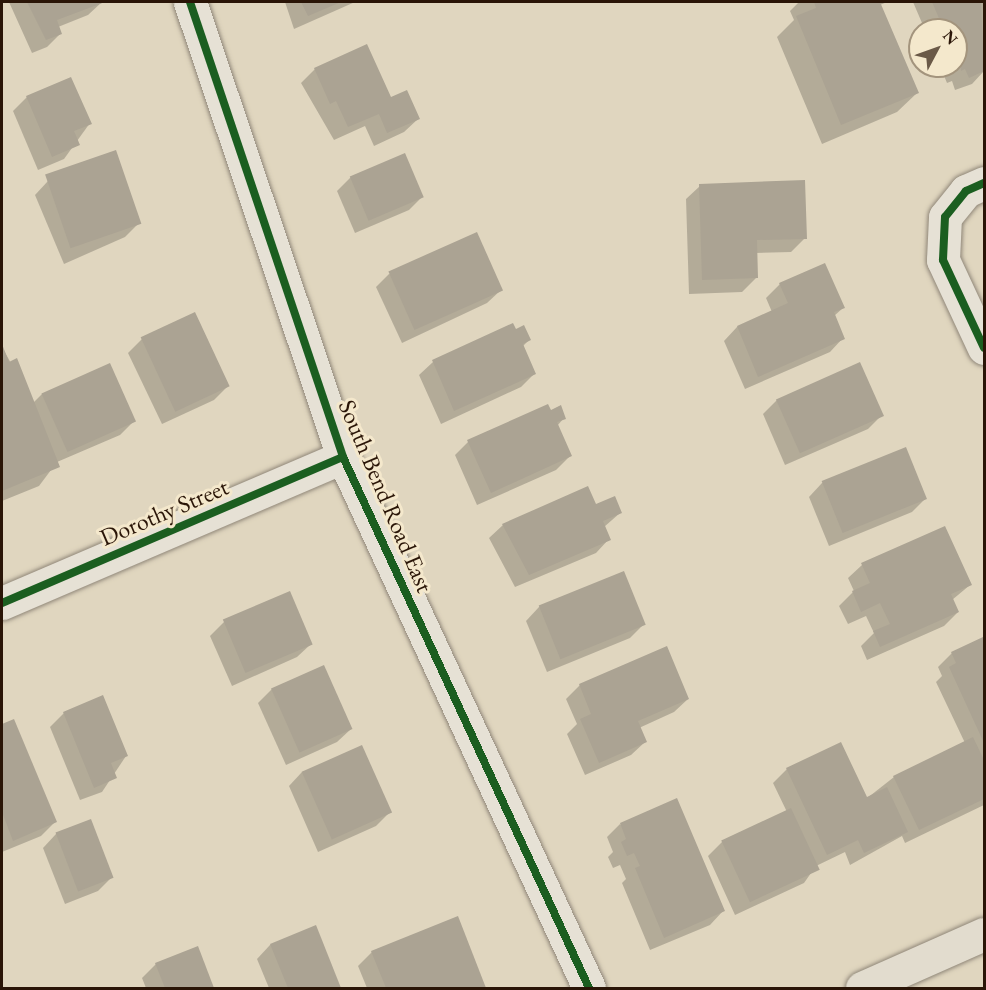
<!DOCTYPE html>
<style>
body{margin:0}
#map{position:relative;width:986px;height:990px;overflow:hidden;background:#e0d6bf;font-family:"EB Garamond",serif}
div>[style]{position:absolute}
.shadow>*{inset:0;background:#0003}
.building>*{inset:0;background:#aba393;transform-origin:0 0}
.roads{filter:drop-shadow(0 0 2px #908779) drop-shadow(0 0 2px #908779)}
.minor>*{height:33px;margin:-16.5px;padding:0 16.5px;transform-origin:16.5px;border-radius:16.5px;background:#e6e1d5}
.major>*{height:33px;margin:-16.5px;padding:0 16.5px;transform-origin:16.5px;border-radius:16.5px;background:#e2dcce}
.cycleway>*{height:8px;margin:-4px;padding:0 4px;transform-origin:4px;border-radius:4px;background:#1b5e20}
span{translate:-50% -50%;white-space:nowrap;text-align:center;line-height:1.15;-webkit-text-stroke:6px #f4e8cc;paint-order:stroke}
.street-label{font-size:24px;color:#2a1507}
.frame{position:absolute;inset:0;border:3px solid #2a1507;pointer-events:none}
.north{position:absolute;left:908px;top:18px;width:60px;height:60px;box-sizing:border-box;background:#f4e8cc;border:2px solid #a3947d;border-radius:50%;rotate:49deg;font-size:16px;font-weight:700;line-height:24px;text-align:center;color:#2a1507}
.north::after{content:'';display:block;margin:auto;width:21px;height:27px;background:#6a5947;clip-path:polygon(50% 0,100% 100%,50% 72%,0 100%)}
</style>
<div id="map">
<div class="shadow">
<i style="clip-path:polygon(9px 2px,102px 2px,88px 15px,58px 27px,61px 33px,47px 47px,32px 53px)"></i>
<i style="clip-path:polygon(285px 2px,355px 2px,294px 29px)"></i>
<i style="clip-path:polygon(799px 2px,887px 2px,880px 5px,917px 93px,897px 112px,822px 144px,777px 37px,794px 20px,790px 11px)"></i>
<i style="clip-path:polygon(913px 2px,984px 2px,984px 71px,972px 84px,955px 90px,952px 81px,947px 83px,940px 66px,956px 66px,956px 30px,925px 30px)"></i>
<i style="clip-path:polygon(315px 69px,390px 99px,418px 119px,404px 132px,374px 146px,365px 126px,334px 140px,301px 83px)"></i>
<i style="clip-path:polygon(27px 97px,90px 123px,64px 159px,38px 170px,13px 111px)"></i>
<i style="clip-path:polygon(351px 177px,422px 197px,409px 210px,355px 233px,337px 191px)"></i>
<i style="clip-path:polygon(48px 181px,139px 223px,125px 237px,64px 264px,35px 195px)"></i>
<i style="clip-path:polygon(700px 186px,805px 238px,791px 252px,755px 253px,756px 278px,742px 292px,689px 294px,686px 199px)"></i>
<i style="clip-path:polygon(389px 274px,501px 290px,487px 303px,402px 343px,376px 287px)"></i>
<i style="clip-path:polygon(780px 284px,843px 308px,834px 316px,843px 338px,830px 352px,745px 389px,724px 341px,737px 327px,772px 312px,766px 298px)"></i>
<i style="clip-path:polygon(515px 331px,529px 340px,522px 347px,534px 374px,521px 387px,441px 424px,419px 375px,433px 362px)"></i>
<i style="clip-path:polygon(142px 339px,228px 386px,214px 400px,162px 424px,128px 353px)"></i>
<i style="clip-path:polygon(2px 347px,33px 403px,42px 394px,134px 421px,120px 435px,57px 462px,39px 486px,2px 501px)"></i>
<i style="clip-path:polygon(777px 400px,882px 415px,868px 429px,785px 465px,763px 414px)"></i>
<i style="clip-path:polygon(550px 412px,564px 418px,557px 426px,570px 456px,556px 470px,477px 505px,455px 455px,468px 442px)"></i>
<i style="clip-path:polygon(905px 449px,925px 499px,912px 512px,829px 546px,809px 497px,822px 483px)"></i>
<i style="clip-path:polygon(595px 506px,620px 513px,604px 527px,609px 539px,596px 553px,515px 587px,489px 538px,503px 525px)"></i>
<i style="clip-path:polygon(862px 565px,970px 585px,952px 600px,958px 612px,944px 626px,867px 660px,861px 646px,874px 633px,866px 616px,848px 624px,839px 606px,854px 591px,848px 578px)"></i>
<i style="clip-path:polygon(623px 573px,644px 624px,630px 638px,547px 672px,526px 621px,539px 607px)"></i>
<i style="clip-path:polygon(224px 622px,311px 644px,297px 657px,232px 686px,210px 636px)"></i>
<i style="clip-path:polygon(982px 639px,984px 805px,905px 843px,902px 836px,850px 865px,845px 852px,816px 866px,804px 883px,735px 915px,708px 856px,722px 842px,787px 812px,773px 783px,787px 769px,866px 799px,894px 777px,965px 743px,936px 682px,942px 676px,938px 667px,952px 653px)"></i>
<i style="clip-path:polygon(580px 685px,688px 699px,674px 712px,639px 728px,645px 742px,631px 755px,585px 775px,567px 734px,577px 724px,566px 699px)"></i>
<i style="clip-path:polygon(272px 689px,351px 729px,337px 742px,286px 765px,258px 703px)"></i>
<i style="clip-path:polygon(64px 713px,126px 756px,102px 792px,80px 800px,50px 727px)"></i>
<i style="clip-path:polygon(13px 721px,55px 822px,41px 836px,2px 852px,2px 725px)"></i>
<i style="clip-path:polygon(302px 772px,390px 812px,376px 826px,318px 852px,289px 786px)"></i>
<i style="clip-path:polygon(90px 821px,112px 877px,98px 891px,65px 904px,43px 848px,56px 834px)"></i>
<i style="clip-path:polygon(620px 824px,723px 911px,710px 925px,650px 950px,622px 883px,626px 879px,620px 865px,613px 868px,608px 857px,613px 852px,607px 837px)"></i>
<i style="clip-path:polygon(457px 918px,485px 988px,367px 988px,358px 966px,372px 952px)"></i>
<i style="clip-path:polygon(315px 927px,339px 988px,269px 988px,257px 959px,270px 945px)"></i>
<i style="clip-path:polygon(197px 948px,213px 988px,146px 988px,142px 978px,156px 964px)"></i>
</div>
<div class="building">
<i style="clip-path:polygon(27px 2px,105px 2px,57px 20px,62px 34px,46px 40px)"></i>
<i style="clip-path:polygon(301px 2px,341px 2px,308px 16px)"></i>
<i style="clip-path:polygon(814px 2px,880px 2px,919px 93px,841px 125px,796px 16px,816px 8px)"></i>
<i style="clip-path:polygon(932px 2px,981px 2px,984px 71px,969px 78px,965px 69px,961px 71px,956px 30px,944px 30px)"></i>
<i style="clip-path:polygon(367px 44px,391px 97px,407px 90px,420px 119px,387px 133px,379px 114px,348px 127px,336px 101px,330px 104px,314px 68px)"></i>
<i style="clip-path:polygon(71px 77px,92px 124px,74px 131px,80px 145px,52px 157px,26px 96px)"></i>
<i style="left:116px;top:150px;width:78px;height:75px;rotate:71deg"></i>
<i style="left:405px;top:153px;width:48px;height:60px;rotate:67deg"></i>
<i style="clip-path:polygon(805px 180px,807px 239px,757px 240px,758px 278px,702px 280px,699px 184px)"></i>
<i style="left:477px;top:232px;width:64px;height:97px;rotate:66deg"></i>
<i style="clip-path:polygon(825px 263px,845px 308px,834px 312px,845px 339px,758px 377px,737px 326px,788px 303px,779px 283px)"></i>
<i style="left:195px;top:312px;width:82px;height:60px;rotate:65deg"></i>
<i style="clip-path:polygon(513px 323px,516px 329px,524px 325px,531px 340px,523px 344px,536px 374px,454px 411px,432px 360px)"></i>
<i style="clip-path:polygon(2px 344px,9px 362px,17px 358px,60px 467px,2px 491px)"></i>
<i style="left:860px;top:362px;width:59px;height:92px;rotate:66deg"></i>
<i style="left:110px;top:363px;width:64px;height:75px;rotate:66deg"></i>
<i style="clip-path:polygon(548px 404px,551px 410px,561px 405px,566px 419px,557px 422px,572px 456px,491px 493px,467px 440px)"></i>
<i style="left:906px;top:447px;width:56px;height:91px;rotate:68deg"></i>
<i style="clip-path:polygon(588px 486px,596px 504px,615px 496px,622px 513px,603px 521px,611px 540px,529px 575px,502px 524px)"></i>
<i style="clip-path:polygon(945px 526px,972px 585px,951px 594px,959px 612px,880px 647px,873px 631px,890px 624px,880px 603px,861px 612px,852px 591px,870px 583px,861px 563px)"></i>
<i style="left:624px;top:571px;width:58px;height:92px;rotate:68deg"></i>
<i style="left:290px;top:591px;width:58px;height:73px;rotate:67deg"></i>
<i style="clip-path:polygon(983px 637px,984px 640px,984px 743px,949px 667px,956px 663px,951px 652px)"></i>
<i style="clip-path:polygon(667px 646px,689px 699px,638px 721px,647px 742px,599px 763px,580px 719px,591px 714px,579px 684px)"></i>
<i style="left:324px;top:665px;width:70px;height:58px;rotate:66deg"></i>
<i style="clip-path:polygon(103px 695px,128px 756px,111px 763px,117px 778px,94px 788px,63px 712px)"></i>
<i style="clip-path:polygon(14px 719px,57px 822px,13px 841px,2px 812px,2px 724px)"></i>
<i style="clip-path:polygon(973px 737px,984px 760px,984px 799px,919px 830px,893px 776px)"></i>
<i style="clip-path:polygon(841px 742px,867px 797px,887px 787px,908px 832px,864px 853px,858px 840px,827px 855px,786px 768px)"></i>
<i style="left:362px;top:745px;width:74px;height:66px;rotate:66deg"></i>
<i style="clip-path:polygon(677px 798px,725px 911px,664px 938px,635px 868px,640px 866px,634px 853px,627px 856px,621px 842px,626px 839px,620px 823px)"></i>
<i style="left:791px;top:808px;width:68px;height:77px;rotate:65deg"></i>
<i style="left:91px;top:819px;width:63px;height:38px;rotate:69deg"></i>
<i style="clip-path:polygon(458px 916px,486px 988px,386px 988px,371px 951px)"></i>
<i style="clip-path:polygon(316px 925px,341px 988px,288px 988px,270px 944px)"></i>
<i style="clip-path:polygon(198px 946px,214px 988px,165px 988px,155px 963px)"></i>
</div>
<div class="roads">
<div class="minor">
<i style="left:190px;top:2px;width:480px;rotate:71.4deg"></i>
<i style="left:343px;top:457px;width:585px;rotate:65.14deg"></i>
<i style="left:984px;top:183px;width:20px;rotate:156deg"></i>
<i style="left:966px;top:191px;width:33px;rotate:129deg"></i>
<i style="left:945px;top:217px;width:43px;rotate:92.7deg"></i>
<i style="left:943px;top:260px;width:97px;rotate:65deg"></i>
<i style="left:2px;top:603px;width:371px;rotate:-23.2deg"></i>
</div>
<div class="major">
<i style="left:862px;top:988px;width:133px;rotate:-23.9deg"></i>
</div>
</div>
<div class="cycleway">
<i style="left:190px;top:2px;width:480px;rotate:71.4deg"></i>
<i style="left:343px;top:457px;width:585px;rotate:65.14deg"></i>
<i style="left:984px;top:183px;width:20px;rotate:156deg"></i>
<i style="left:966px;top:191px;width:33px;rotate:129deg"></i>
<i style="left:945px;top:217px;width:43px;rotate:92.7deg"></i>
<i style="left:943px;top:260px;width:97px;rotate:65deg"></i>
<i style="left:2px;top:603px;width:371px;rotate:-23.2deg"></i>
</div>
<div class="street-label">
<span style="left:386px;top:496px;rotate:67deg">South Bend Road East</span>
<span style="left:164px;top:512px;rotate:-23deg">Dorothy Street</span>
</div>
<div class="frame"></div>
<div class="north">N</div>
</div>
